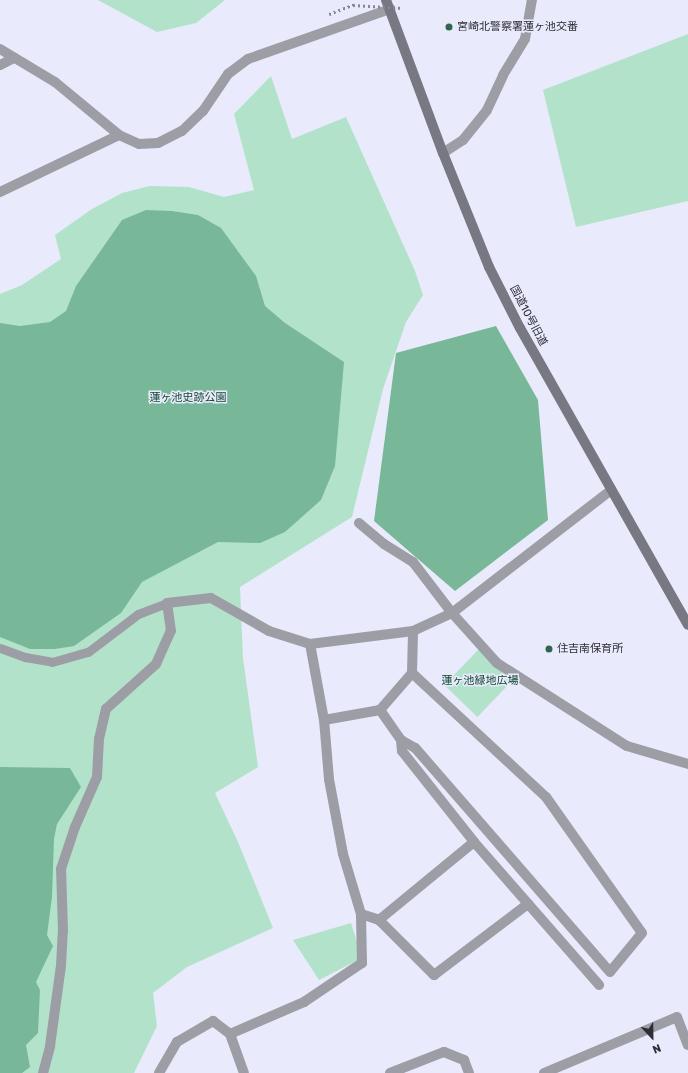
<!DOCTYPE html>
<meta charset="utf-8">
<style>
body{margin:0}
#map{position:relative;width:688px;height:1073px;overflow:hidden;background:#e9eafc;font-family:Rubik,"Noto Sans JP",sans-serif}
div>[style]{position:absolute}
.green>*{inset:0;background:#b2e3ca;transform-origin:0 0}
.water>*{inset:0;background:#78b898}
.path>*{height:2.5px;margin-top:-1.25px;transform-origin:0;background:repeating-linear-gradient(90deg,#878793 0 2px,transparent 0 5px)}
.lane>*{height:9px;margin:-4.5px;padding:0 4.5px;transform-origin:4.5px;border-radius:4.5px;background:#9d9da5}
.street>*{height:10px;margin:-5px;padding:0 5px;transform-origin:5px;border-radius:5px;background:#9d9da5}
.secondary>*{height:10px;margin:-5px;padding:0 5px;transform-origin:5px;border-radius:5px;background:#777882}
.path-bridge>*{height:2.5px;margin-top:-1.25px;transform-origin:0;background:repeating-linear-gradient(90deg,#878793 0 2px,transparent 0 5px)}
.dots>*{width:11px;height:11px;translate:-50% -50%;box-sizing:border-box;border:2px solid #e9eafc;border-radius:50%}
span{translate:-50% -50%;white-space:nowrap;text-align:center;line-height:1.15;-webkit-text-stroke:3px #e9eafc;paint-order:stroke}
.poi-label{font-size:11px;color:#2e2e35}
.left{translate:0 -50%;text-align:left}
.street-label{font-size:11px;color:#2e2e35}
.park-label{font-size:11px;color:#114530}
.north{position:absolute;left:632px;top:1017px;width:40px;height:40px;-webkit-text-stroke:3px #e9eafc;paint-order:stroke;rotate:158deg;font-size:11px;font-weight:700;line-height:16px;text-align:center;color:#2e2e35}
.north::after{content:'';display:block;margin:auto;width:14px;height:18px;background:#2e2e35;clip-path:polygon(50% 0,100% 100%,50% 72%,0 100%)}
</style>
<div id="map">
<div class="green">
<i style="clip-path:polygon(98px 0,225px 0,196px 23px,157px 32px)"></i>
<i style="clip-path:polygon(688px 34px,688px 201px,576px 227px,543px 90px)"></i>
<i style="clip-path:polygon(271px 76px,292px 139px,346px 117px,415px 271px,423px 295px,406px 322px,383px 389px,352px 517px,240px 587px,243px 658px,258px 767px,215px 793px,238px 842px,273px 928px,187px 967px,153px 993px,157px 1026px,134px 1073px,0 1073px,0 294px,22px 285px,61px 259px,55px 235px,92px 209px,122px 193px,150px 186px,189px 187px,224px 197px,254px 190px,234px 114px)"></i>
<i style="left:479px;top:649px;width:46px;height:50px;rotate:44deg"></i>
<i style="clip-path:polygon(351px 923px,362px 958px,319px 980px,293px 940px)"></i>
</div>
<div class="water">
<i style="clip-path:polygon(146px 210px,172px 211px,198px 215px,221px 228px,256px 276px,265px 306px,285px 323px,344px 362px,335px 466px,321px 500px,285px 532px,260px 543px,218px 542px,142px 582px,121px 613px,74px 646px,55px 649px,30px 649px,0 637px,0 323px,20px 326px,50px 322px,66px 311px,76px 286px,122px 220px)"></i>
<i style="clip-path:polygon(496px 326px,538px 400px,548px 520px,455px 591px,374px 521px,396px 353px)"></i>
<i style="clip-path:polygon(0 767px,70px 768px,81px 787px,57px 824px,54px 839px,52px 897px,47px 935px,53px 946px,36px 982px,40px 990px,38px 1033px,26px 1045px,30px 1067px,22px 1073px,0 1073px)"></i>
</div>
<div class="path">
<i style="left:329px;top:14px;width:26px;rotate:-21deg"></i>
</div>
<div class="lane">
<i style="left:0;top:648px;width:27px;rotate:20deg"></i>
<i style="left:25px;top:657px;width:27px;rotate:10deg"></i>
<i style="left:52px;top:662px;width:37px;rotate:-16deg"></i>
<i style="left:88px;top:652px;width:63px;rotate:-37.2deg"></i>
<i style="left:138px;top:614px;width:31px;rotate:-21deg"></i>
</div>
<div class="street">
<i style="left:0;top:49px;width:64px;rotate:31deg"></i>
<i style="left:55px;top:82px;width:83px;rotate:39.6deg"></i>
<i style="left:119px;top:135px;width:22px;rotate:24deg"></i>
<i style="left:139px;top:144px;width:19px;rotate:-3deg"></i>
<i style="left:158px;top:143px;width:27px;rotate:-27deg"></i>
<i style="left:182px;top:131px;width:29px;rotate:-44deg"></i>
<i style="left:203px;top:111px;width:45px;rotate:-56deg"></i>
<i style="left:228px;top:74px;width:25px;rotate:-37deg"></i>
<i style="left:248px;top:59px;width:151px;rotate:-19.4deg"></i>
<i style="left:0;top:65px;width:16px;rotate:-27deg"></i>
<i style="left:443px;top:153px;width:24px;rotate:-33deg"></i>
<i style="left:463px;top:140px;width:38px;rotate:-51deg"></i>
<i style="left:487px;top:110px;width:38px;rotate:-65deg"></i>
<i style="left:503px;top:75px;width:42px;rotate:-58.6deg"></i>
<i style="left:525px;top:39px;width:40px;rotate:-80deg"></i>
<i style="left:0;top:192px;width:132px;rotate:-25.6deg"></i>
<i style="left:359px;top:523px;width:33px;rotate:40deg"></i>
<i style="left:384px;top:544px;width:34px;rotate:32deg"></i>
<i style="left:413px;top:562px;width:64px;rotate:52.6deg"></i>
<i style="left:452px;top:613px;width:67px;rotate:48deg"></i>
<i style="left:497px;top:663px;width:154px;rotate:32.6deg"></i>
<i style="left:627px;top:746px;width:64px;rotate:16.4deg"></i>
<i style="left:412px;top:673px;width:183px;rotate:42.8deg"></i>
<i style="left:546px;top:797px;width:166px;rotate:54.8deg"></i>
<i style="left:642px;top:933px;width:50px;rotate:129.4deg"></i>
<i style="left:610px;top:972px;width:297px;rotate:-131deg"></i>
<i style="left:415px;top:748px;width:16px;rotate:-150deg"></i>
<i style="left:401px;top:740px;width:37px;rotate:-125deg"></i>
<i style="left:380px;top:710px;width:49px;rotate:-49.1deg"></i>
<i style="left:412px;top:673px;width:42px;rotate:-88.6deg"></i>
<i style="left:324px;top:720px;width:57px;rotate:-10.1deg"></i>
<i style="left:401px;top:740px;width:11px;rotate:85deg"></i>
<i style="left:402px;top:751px;width:116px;rotate:51.6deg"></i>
<i style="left:474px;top:842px;width:190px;rotate:48.8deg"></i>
<i style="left:361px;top:914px;width:19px;rotate:18deg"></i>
<i style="left:379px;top:920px;width:78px;rotate:45deg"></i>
<i style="left:434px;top:975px;width:118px;rotate:-37.1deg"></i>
<i style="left:379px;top:920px;width:123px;rotate:-39.4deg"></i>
<i style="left:230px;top:1034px;width:81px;rotate:-23.4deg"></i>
<i style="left:304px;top:1002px;width:70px;rotate:-33.9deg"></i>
<i style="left:362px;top:963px;width:49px;rotate:-91.2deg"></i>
<i style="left:361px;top:914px;width:63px;rotate:-106.7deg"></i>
<i style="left:343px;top:854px;width:76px;rotate:-100.6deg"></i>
<i style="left:329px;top:779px;width:59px;rotate:-94.8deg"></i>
<i style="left:324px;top:720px;width:77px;rotate:-100.4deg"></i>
<i style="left:43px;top:1073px;width:28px;rotate:-75deg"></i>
<i style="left:50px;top:1046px;width:81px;rotate:-82.2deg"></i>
<i style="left:61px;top:966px;width:35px;rotate:-87deg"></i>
<i style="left:63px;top:931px;width:62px;rotate:-91.8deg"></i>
<i style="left:61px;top:869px;width:44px;rotate:-71.6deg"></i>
<i style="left:75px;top:827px;width:55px;rotate:-66.3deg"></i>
<i style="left:97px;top:777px;width:38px;rotate:-87deg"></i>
<i style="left:99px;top:739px;width:31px;rotate:-77deg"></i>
<i style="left:106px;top:709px;width:67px;rotate:-42deg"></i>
<i style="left:156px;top:664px;width:36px;rotate:-66deg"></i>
<i style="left:171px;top:631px;width:28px;rotate:-98deg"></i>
<i style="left:167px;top:603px;width:44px;rotate:-6.5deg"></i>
<i style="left:211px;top:598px;width:67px;rotate:29.6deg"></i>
<i style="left:269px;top:631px;width:43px;rotate:17.6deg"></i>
<i style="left:310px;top:644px;width:104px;rotate:-7.2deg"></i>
<i style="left:413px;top:631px;width:43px;rotate:-24.8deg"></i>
<i style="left:452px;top:613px;width:201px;rotate:-37.7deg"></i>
<i style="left:159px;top:1073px;width:36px;rotate:-60deg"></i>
<i style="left:177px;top:1042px;width:42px;rotate:-30.3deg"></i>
<i style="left:213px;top:1021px;width:21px;rotate:37deg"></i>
<i style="left:230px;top:1034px;width:41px;rotate:70.3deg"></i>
<i style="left:390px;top:1073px;width:58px;rotate:-21.3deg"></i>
<i style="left:444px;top:1052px;width:22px;rotate:22deg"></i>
<i style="left:464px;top:1060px;width:14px;rotate:69deg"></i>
<i style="left:544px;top:1073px;width:144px;rotate:-22.8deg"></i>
<i style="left:677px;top:1017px;width:30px;rotate:69deg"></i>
</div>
<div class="secondary">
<i style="left:386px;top:0;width:163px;rotate:69.6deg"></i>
<i style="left:443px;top:153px;width:123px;rotate:68deg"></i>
<i style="left:489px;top:267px;width:68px;rotate:63.1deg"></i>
<i style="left:520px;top:328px;width:341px;rotate:60.5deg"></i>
</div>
<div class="path-bridge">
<i style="left:353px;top:5px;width:50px;rotate:3.4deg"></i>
</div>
<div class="dots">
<i style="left:449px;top:27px;background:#2f664d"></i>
<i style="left:549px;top:649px;background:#2f664d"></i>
</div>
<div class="poi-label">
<span class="left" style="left:457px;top:27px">宮崎北警察署蓮ヶ池交番</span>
<span class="left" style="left:557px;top:649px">住吉南保育所</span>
</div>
<div class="street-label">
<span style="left:528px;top:316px;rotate:62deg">国道10号旧道</span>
</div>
<div class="park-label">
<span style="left:188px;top:398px">蓮ヶ池史跡公園</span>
<span style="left:480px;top:681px">蓮ヶ池緑地広場</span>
</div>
<div class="north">N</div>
</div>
